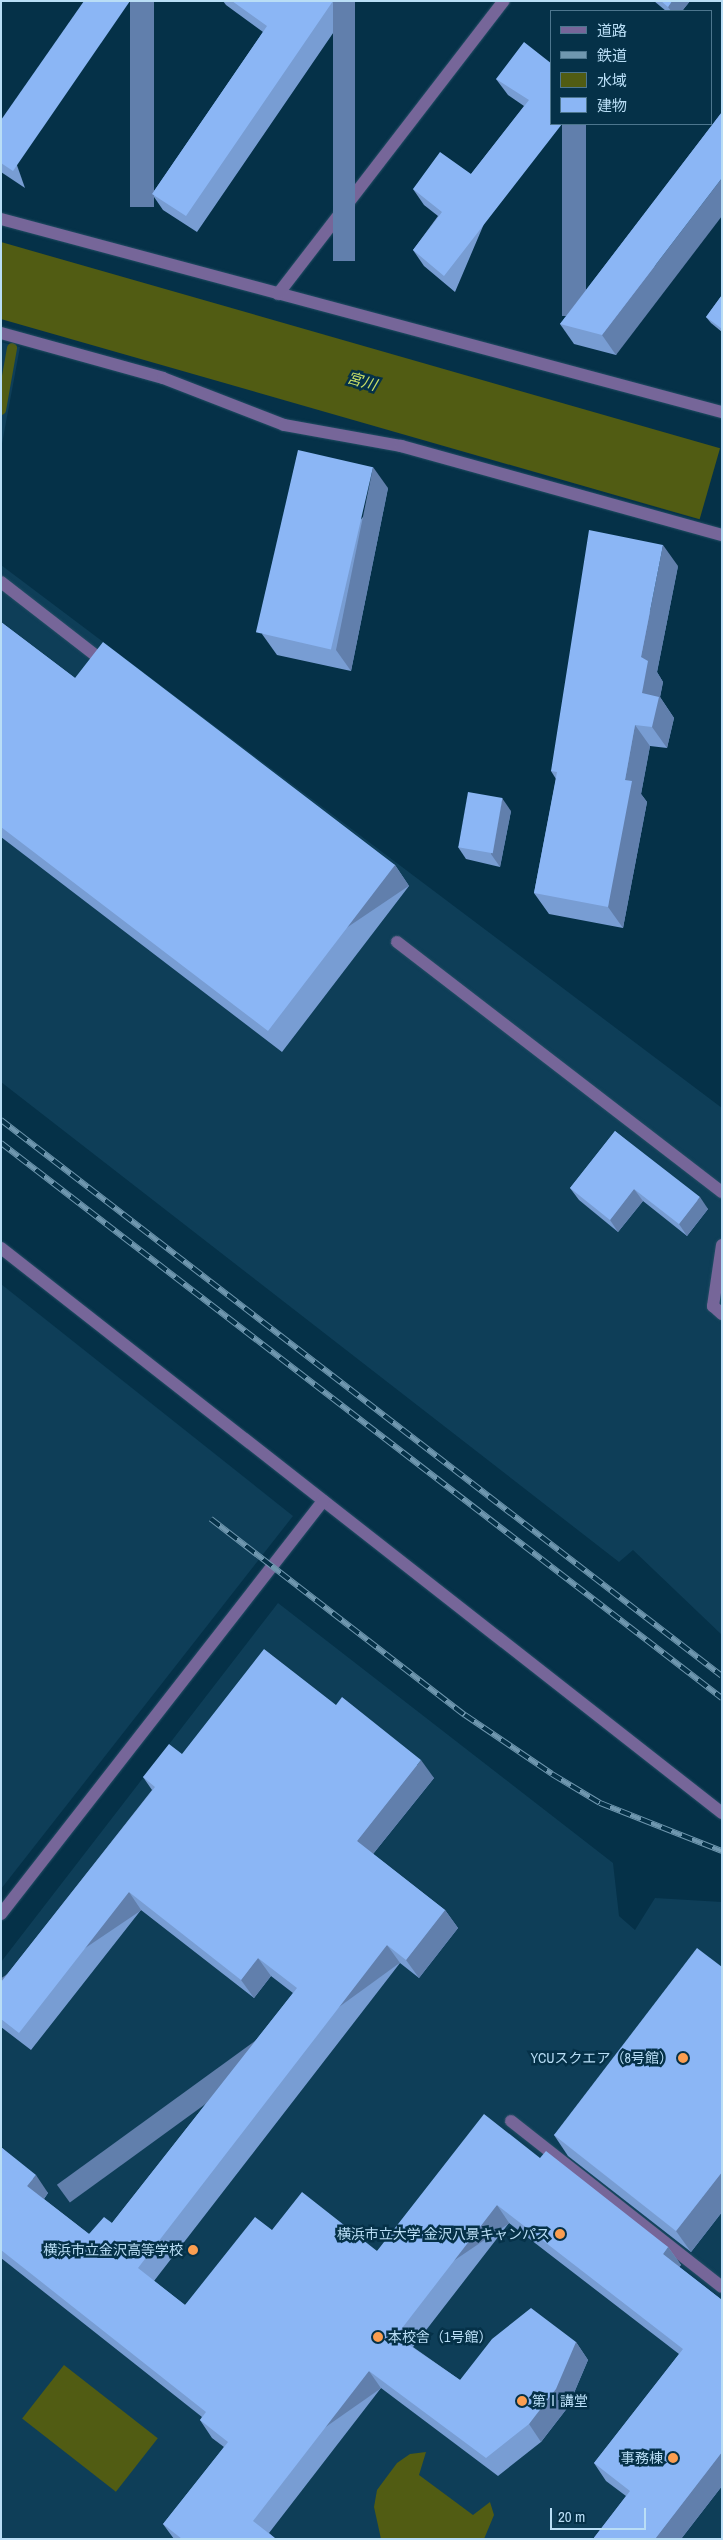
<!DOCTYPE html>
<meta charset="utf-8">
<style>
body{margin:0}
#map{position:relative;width:723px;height:2540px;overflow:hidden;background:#053148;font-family:"Archivo Narrow","Noto Sans JP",sans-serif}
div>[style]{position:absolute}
.built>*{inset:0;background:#0e3e58}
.water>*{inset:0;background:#515c13;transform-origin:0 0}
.stream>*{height:10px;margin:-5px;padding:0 5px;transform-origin:5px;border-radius:5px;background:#515c13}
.roads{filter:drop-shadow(0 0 1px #224d64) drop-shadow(0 0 1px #224d64)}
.minor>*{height:12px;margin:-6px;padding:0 6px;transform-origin:6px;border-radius:6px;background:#766699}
.rail>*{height:5.5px;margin-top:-2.75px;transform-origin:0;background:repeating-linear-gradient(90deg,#053148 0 11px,#6f97af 0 22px);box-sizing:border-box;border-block:1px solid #6f97af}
.wall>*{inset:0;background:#789dd3}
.shaded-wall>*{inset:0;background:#617fac;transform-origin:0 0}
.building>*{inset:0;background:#8bb6f5;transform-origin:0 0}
.dots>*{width:14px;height:14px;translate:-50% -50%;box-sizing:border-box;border:2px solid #053148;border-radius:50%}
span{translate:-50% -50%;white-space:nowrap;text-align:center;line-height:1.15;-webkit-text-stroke:5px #053148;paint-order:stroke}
.poi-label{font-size:14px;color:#b9def6}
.right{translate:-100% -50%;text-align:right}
.left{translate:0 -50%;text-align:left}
.water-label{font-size:15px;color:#cae067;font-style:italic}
.frame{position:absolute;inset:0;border:2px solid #b9def6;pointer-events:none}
.legend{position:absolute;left:550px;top:10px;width:162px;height:115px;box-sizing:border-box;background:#053148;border:1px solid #4d768e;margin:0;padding:6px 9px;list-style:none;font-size:15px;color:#b9def6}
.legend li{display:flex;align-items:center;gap:10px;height:25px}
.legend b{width:25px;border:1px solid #4d768e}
.scale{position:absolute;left:550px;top:2508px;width:96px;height:22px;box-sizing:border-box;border:2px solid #b9def6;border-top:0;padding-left:6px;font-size:15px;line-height:18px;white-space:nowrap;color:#b9def6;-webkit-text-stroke:4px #053148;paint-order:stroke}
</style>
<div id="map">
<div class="built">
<i style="clip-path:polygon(1px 342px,20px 347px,1px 449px)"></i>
<i style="clip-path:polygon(1px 565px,722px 1108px,722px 1635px,633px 1550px,619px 1562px,1px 1082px)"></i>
<i style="clip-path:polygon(1px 1284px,293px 1516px,1px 1889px)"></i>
<i style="clip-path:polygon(278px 1603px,613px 1863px,619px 1916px,635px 1930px,655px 1898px,722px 1902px,722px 2539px,1px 2539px,1px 1962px)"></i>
</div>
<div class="water">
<i style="left:1px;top:242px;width:748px;height:74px;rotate:16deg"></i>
<i style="left:64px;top:2365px;width:119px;height:68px;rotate:38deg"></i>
<i style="clip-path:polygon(426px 2452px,419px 2475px,473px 2515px,490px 2502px,494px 2515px,484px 2539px,381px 2539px,374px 2507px,377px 2490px,397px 2463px,410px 2454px)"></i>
</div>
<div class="stream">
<i style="left:1px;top:410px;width:63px;rotate:-79.9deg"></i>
</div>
<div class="roads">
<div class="minor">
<i style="left:1px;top:219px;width:746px;rotate:14.99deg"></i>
<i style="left:278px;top:294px;width:370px;rotate:-52.4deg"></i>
<i style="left:1px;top:333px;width:168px;rotate:15.5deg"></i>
<i style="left:163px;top:378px;width:130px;rotate:21.2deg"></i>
<i style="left:284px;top:425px;width:119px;rotate:10.2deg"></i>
<i style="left:401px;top:446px;width:333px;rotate:15.5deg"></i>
<i style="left:1px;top:582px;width:135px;rotate:37.8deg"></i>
<i style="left:397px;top:942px;width:410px;rotate:37.6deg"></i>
<i style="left:722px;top:1245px;width:62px;rotate:98.4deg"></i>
<i style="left:713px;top:1306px;width:12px;rotate:42deg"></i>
<i style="left:1px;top:1248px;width:916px;rotate:38.08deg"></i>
<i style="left:1px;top:1914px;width:524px;rotate:-52.06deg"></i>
<i style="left:511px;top:2121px;width:268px;rotate:38.2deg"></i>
</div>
</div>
<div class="rail">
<i style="left:1px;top:1120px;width:910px;rotate:37.64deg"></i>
<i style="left:1px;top:1143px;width:910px;rotate:37.59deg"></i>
<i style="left:211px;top:1519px;width:321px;rotate:37.7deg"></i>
<i style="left:465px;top:1715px;width:105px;rotate:34.1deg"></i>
<i style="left:552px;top:1774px;width:56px;rotate:31.1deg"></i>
<i style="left:600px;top:1803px;width:131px;rotate:21.5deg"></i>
</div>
<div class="wall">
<i style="clip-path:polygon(223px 1px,355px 1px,197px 232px,163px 210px,152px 194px,263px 32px,226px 5px)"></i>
<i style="clip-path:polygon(654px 1px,690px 1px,682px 11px,666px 11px)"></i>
<i style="clip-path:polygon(552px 64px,455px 292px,424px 266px,413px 250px,438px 216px,424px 205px,413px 189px,471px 174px,524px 106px,508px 95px,496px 79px)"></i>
<i style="clip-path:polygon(722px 112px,616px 355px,574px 344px,560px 324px)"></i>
<i style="clip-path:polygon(1px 120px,25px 188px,1px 172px)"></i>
<i style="clip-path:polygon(722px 295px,722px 332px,711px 323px,706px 317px)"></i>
<i style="clip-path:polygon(388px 488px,351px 671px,277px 655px,262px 634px)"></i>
<i style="clip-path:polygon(678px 566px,657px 672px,663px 682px,660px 697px,674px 718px,667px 748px,650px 746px,641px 794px,647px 802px,623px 928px,549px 914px,534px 893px,556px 779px,551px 771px)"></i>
<i style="clip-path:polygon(1px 622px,75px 678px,395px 865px,409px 886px,282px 1052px,1px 837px)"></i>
<i style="clip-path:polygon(511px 811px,500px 867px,466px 859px,458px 847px)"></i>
<i style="clip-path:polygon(615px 1131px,708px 1209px,687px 1236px,643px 1201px,618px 1232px,579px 1200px,570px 1188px)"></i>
<i style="clip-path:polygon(336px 1705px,434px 1778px,373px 1854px,445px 1910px,458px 1928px,419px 1978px,400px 1963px,154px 2281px,185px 2305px,272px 2230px,377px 2251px,540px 2158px,668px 2247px,681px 2265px,679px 2267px,722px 2300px,722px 2486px,681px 2539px,593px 2539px,626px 2496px,606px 2481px,594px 2463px,679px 2354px,509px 2223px,413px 2347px,460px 2380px,576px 2342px,588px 2360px,568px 2407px,541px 2442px,498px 2476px,381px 2388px,269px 2533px,276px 2539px,174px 2539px,163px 2524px,224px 2447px,212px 2438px,200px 2420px,202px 2417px,1px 2258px,1px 2147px,48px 2193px,44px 2199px,89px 2234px,112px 2223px,293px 1993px,271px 1976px,254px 1998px,141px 1910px,31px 2050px,1px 2027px,1px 1982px,152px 1790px,143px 1777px,182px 1754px)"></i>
<i style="clip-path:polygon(722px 1967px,722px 2212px,691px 2252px,568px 2156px,554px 2135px)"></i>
</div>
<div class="shaded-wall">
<i style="left:130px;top:1px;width:24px;height:206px"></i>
<i style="left:333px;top:1px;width:22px;height:260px"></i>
<i style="clip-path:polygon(672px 1px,690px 1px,682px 11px,671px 11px,668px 7px)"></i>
<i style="left:562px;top:124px;width:24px;height:192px"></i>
<i style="clip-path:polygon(722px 178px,722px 216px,616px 355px,602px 335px)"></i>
<i style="clip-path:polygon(373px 467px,388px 488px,351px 671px,336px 650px)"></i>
<i style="clip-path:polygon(663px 545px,678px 566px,657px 672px,663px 682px,660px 697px,674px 718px,667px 748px,652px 727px,642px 693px,641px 657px)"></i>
<i style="clip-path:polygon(635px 725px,650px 746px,641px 794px,647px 802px,623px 928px,608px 907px,625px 780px)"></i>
<i style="clip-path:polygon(502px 798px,511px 811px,500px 867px,491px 854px)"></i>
<i style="left:395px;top:865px;width:25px;height:209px;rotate:56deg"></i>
<i style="clip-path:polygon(634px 1189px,643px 1201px,618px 1232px,610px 1220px)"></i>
<i style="clip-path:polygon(700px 1197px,708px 1209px,687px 1236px,679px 1224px)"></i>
<i style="clip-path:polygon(421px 1760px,434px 1778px,369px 1859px,357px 1841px)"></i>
<i style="left:129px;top:1892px;width:22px;height:179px;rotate:56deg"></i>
<i style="clip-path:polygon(445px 1910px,458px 1928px,419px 1978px,406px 1960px)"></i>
<i style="left:387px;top:1945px;width:22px;height:408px;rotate:54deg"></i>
<i style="clip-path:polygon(258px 1958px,271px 1976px,254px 1998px,241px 1980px)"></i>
<i style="clip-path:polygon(722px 2172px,722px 2212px,691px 2252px,676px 2231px)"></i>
<i style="clip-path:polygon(36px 2175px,48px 2193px,40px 2204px,27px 2186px)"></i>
<i style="left:497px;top:2205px;width:22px;height:165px;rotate:56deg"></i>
<i style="clip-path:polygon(668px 2247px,681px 2265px,675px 2272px,663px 2254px)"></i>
<i style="clip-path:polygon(576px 2342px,588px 2360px,568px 2407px,541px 2442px,529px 2424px)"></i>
<i style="left:369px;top:2371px;width:21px;height:190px;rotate:55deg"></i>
<i style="clip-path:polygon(722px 2452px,722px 2486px,681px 2539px,655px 2539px)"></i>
</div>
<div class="building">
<i style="clip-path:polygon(84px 1px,130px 1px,13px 171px,1px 163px,1px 120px)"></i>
<i style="clip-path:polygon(232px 1px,333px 1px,186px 216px,152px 194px,267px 26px)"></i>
<i style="clip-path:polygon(661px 1px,672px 1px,668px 7px)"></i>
<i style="clip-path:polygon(524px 42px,552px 64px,552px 124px,562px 124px,444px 276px,413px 250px,442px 212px,413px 189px,440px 152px,471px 174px,529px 100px,496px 79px)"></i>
<i style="clip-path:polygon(722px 112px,722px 178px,602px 335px,560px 324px)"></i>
<i style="clip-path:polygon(722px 295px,722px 329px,706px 317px)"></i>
<i style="left:298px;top:450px;width:77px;height:187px;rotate:13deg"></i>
<i style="clip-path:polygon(589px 530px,663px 545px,641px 657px,648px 661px,642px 693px,659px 697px,652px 727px,635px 725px,625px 780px,632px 781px,608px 907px,534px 893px,557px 772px,551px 771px)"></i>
<i style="clip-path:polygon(1px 622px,75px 678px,103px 642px,395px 865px,268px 1031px,1px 827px)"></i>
<i style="left:468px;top:792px;width:35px;height:56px;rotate:10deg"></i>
<i style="clip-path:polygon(615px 1131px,700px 1197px,679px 1224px,634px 1189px,610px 1220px,570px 1188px)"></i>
<i style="clip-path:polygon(264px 1649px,336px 1705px,342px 1697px,421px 1760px,357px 1841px,445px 1910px,406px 1960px,387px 1945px,138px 2268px,185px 2305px,255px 2217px,272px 2230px,302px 2192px,377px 2251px,484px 2114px,540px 2158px,546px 2151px,668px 2247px,663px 2254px,722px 2300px,722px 2452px,655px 2539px,593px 2539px,630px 2491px,594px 2463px,683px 2349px,497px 2205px,396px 2336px,460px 2380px,492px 2339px,531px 2308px,576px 2342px,556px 2389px,529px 2424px,486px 2458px,369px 2371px,253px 2521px,276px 2539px,182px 2539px,163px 2524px,228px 2442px,200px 2420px,206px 2412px,1px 2250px,1px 2147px,36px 2175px,27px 2186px,89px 2234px,104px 2217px,112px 2223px,297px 1988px,258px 1958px,241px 1980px,129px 1892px,19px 2033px,1px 2019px,1px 1982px,155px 1787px,143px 1777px,169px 1744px,182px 1754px)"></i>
<i style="clip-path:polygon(697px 1948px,722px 1967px,722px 2172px,676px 2231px,554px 2135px)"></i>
</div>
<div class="dots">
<i style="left:683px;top:2058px;background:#fb9e51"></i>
<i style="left:560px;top:2234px;background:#fb9e51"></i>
<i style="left:193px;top:2250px;background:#fb9e51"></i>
<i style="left:378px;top:2337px;background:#fb9e51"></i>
<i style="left:522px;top:2401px;background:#fb9e51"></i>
<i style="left:673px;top:2458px;background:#fb9e51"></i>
</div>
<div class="poi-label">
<span class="right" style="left:673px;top:2058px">YCUスクエア（8号館）</span>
<span class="right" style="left:550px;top:2234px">横浜市立大学 金沢八景キャンパス</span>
<span class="right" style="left:183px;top:2250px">横浜市立金沢高等学校</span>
<span class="left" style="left:388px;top:2337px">本校舎（1号館）</span>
<span class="left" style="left:532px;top:2401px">第Ⅰ講堂</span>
<span class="right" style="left:663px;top:2458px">事務棟</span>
</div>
<div class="water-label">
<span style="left:362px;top:381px;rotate:16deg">宮川</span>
</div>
<div class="frame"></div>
<ul class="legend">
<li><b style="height:6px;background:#766699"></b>道路</li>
<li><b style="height:6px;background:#6f97af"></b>鉄道</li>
<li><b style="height:14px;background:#515c13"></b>水域</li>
<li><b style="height:14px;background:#8bb6f5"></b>建物</li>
</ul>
<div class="scale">20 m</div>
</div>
